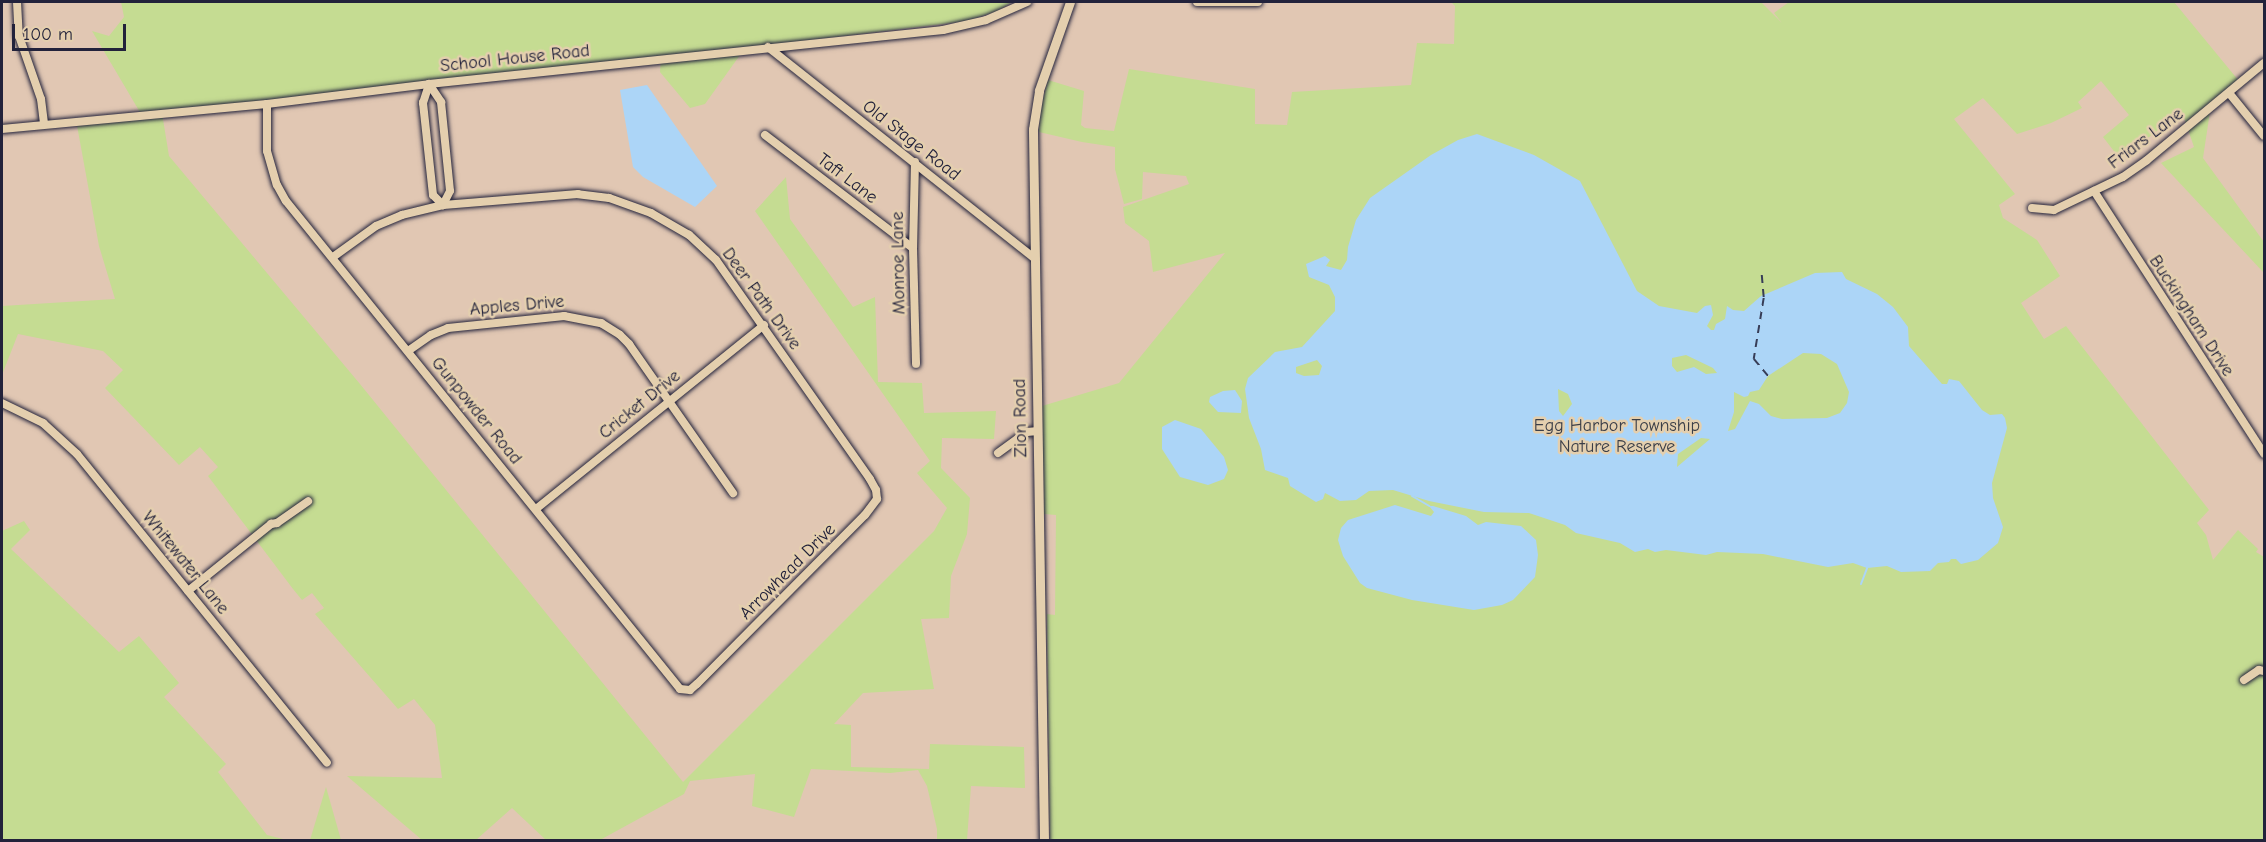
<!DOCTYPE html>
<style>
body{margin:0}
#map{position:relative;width:2266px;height:842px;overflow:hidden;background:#e1c7b3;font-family:"Comic Neue",sans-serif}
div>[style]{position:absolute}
.green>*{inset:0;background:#c5dc92}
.water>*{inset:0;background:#acd5f7}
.stream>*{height:2px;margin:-1px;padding:0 1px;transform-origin:1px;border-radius:1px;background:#acd5f7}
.ferry>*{height:1.5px;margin-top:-0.75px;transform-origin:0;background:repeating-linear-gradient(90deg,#373d57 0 8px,transparent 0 14px)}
.roads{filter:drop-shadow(0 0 2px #22223b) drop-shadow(0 0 2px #22223b)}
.minor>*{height:8px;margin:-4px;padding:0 4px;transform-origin:4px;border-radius:4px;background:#e4cfae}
.tertiary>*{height:9px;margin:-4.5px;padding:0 4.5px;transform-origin:4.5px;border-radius:4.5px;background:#e4cfae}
span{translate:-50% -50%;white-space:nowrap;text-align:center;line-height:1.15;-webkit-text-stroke:5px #e4cfae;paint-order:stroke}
.street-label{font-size:18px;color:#22223b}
.park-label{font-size:18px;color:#3a3e48}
.frame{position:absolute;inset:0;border:3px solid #22223b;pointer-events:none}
.scale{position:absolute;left:12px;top:24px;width:114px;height:27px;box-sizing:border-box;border:3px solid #22223b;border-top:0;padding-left:8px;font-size:18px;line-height:21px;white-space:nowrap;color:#22223b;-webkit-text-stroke:4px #e4cfae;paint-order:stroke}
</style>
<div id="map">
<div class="green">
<i style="clip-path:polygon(121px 2px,1012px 2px,997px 11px,967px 21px,745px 48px,705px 104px,690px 108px,660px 72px,661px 58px,162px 113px,169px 156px,360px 384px,683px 782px,934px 531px,947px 508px,917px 473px,930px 461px,755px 211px,786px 177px,790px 219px,853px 307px,875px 297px,878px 382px,922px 383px,924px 413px,996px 411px,994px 439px,942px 438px,941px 468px,970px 498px,967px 534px,951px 576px,949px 618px,921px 619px,934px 689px,863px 693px,834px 724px,851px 725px,851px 767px,929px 769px,930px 744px,1024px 747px,1025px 788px,971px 786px,967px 840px,937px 840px,937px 829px,927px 786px,918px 770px,890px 773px,811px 769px,794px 817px,752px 806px,755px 774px,690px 781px,684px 794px,600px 840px,546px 840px,512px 808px,476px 840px,422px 840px,347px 776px,442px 778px,435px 725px,414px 699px,398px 709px,315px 614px,324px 608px,312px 593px,302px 600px,293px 589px,208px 476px,218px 467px,200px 447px,179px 465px,105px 388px,123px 370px,103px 351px,18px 334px,2px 375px,2px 306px,115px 299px,99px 246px,76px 120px,141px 114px,92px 31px,109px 36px,124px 17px)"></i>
<i style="clip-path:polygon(1451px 2px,1761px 2px,1782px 23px,1774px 13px,1789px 2px,2174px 2px,2239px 81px,2211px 105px,2203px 158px,2264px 242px,2264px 273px,2161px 163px,2194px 147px,2182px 112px,2120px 159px,2103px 137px,2129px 115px,2101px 81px,2078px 102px,2082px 108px,2051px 123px,2017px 134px,1983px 98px,1954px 119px,2015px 194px,1999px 205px,2003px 218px,2037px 240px,2060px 276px,2021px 303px,2044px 339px,2066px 326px,2209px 510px,2197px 523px,2206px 535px,2213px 560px,2238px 530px,2258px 549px,2256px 552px,2264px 557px,2264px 840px,1050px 840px,1047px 614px,1055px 615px,1056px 515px,1044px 514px,1042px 406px,1119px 383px,1225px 253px,1153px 272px,1149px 241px,1125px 223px,1123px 207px,1189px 184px,1186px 176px,1143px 172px,1142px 199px,1124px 204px,1115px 169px,1115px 147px,1082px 142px,1039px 132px,1041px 107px,1048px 80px,1084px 91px,1081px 125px,1085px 128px,1114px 131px,1129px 69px,1255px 89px,1255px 124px,1287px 125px,1292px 92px,1411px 85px,1417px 43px,1454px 44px,1455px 6px)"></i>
<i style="clip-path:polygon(24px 521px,30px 530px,11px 549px,119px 652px,139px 636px,179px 683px,164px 697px,226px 764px,218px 772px,267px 835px,287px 840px,2px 840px,2px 531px)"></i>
<i style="clip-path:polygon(326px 787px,341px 840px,310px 840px)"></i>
</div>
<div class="water">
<i style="clip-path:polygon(647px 85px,717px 186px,695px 207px,643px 177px,633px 167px,620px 90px)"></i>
<i style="clip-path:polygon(evenodd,1477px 134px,1534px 155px,1580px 181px,1637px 291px,1659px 306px,1697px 313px,1705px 306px,1711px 305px,1713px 315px,1707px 326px,1711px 330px,1714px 330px,1716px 324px,1725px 319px,1727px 306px,1733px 310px,1744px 311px,1761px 296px,1815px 273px,1842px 272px,1846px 279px,1877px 294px,1893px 307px,1908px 327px,1909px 346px,1942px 384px,1947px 384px,1949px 379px,1959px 381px,1982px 410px,1990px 415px,2002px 414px,2005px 418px,2007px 428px,1992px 483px,1993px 498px,2003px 527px,1998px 543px,1978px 560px,1961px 564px,1956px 559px,1951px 559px,1949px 562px,1938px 563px,1930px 571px,1901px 572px,1887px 566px,1867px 568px,1853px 563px,1828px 567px,1763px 554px,1717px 552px,1706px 555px,1666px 550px,1655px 552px,1648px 549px,1635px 552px,1620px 543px,1576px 533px,1565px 525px,1529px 513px,1484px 512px,1429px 501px,1393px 490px,1369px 491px,1356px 500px,1340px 501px,1325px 493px,1323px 499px,1316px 502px,1290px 486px,1288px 478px,1265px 470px,1261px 449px,1249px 418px,1245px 389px,1248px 378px,1275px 352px,1302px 347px,1335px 311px,1335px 297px,1329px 285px,1309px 277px,1306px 264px,1325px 256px,1330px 260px,1326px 266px,1341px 270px,1347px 260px,1348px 247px,1356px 220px,1370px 198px,1431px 155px,1458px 140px,1477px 134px,1803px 353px,1821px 354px,1837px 364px,1849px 392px,1847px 403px,1840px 413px,1827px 418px,1782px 419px,1771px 416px,1759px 404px,1750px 401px,1735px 429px,1728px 431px,1734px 412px,1734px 392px,1744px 397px,1748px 396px,1750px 392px,1759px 390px,1768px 376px,1803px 353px,1477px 134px,1686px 355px,1713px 368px,1717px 373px,1706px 374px,1694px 367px,1677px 372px,1672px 366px,1672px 358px,1686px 355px,1477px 134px,1317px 360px,1322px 366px,1319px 375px,1304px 376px,1296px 373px,1296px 367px,1317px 360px,1477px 134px,1558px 389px,1568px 394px,1572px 404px,1563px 416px,1559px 411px,1558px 389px,1477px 134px,1701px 438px,1710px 439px,1677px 467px,1678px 454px,1701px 438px)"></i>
<i style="clip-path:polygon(1235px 390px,1242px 401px,1241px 413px,1218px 412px,1209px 402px,1210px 397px,1223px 391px)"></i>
<i style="clip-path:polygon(1175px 420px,1201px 429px,1224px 457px,1228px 470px,1224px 479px,1208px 485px,1180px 477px,1162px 449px,1162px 427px)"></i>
<i style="clip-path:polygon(1395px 505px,1431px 516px,1434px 512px,1429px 506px,1433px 506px,1466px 516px,1478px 525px,1486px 522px,1521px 526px,1536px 540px,1538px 555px,1535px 577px,1513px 600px,1502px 605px,1474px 610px,1412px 600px,1367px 588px,1360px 583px,1343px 556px,1338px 540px,1341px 528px,1348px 520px)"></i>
</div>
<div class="stream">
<i style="left:1412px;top:496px;width:20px;rotate:30deg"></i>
<i style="left:1861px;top:584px;width:17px;rotate:-69deg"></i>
</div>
<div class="ferry">
<i style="left:1762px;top:275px;width:23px;rotate:85deg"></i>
<i style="left:1764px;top:298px;width:62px;rotate:99.3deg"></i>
<i style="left:1754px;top:359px;width:26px;rotate:50deg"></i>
</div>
<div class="roads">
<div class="minor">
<i style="left:17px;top:2px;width:34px;rotate:87deg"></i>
<i style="left:19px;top:36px;width:67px;rotate:70.8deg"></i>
<i style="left:41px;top:99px;width:25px;rotate:83deg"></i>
<i style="left:1197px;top:2px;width:61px"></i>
<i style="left:768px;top:47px;width:341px;rotate:38.4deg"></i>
<i style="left:429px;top:84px;width:22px;rotate:56deg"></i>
<i style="left:441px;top:102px;width:89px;rotate:84.2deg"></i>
<i style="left:450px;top:191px;width:16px;rotate:117deg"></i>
<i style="left:443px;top:205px;width:14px;rotate:-135deg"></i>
<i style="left:433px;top:195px;width:93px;rotate:-96.2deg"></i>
<i style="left:423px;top:103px;width:20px;rotate:-72deg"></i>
<i style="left:2229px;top:93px;width:55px;rotate:50.9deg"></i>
<i style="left:267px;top:104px;width:47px;rotate:90deg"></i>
<i style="left:267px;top:151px;width:35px;rotate:74deg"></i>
<i style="left:277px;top:185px;width:18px;rotate:61deg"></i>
<i style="left:286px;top:201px;width:627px;rotate:51.08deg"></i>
<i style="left:680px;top:689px;width:10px;rotate:6deg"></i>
<i style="left:690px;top:690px;width:9px;rotate:-41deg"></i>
<i style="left:697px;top:684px;width:238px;rotate:-45.2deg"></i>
<i style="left:865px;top:515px;width:20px;rotate:-53deg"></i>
<i style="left:877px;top:499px;width:9px;rotate:-96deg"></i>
<i style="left:876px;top:490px;width:13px;rotate:-119deg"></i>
<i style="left:870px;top:479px;width:268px;rotate:-125.1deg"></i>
<i style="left:716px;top:260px;width:37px;rotate:-137deg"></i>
<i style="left:689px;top:235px;width:44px;rotate:-149.9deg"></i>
<i style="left:651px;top:213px;width:45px;rotate:-160.3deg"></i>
<i style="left:609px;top:198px;width:31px;rotate:-173deg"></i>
<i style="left:578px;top:194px;width:135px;rotate:175.3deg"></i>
<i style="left:443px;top:205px;width:42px;rotate:166.3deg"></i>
<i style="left:402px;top:215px;width:28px;rotate:157deg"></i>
<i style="left:376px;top:226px;width:53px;rotate:144.2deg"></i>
<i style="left:2px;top:129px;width:266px;rotate:-5.4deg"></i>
<i style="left:267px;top:104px;width:163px;rotate:-7deg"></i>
<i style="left:429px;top:84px;width:517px;rotate:-6deg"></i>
<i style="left:943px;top:30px;width:44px;rotate:-13.1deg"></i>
<i style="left:986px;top:20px;width:45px;rotate:-23.7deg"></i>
<i style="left:765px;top:135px;width:186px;rotate:37.4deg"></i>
<i style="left:915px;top:162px;width:86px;rotate:91.3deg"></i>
<i style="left:913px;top:248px;width:116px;rotate:88.5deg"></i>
<i style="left:2094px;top:191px;width:313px;rotate:57.1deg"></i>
<i style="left:2032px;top:208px;width:22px;rotate:5deg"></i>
<i style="left:2054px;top:210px;width:76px;rotate:-25.6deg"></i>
<i style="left:2123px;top:177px;width:29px;rotate:-35deg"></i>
<i style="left:2147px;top:160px;width:152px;rotate:-39.7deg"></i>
<i style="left:408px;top:351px;width:28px;rotate:-35deg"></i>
<i style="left:431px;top:335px;width:18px;rotate:-22deg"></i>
<i style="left:448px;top:328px;width:117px;rotate:-5.9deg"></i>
<i style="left:564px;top:316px;width:38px;rotate:11deg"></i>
<i style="left:601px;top:323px;width:22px;rotate:32deg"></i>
<i style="left:620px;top:335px;width:13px;rotate:45deg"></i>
<i style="left:629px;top:344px;width:182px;rotate:55.1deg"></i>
<i style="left:2px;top:403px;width:46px;rotate:26deg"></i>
<i style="left:43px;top:423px;width:46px;rotate:42.4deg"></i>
<i style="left:77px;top:454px;width:397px;rotate:51deg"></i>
<i style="left:998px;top:453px;width:36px;rotate:-36deg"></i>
<i style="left:1027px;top:432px;width:11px;rotate:-5deg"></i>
<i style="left:536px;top:509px;width:293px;rotate:-38.9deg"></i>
<i style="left:188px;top:591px;width:107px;rotate:-38.9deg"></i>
<i style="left:271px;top:524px;width:6px;rotate:-9deg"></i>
<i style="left:277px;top:523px;width:38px;rotate:-35deg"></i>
<i style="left:2244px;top:680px;width:18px;rotate:-34deg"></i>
<i style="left:2259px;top:670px;width:5px;rotate:11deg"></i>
</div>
<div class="tertiary">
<i style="left:1044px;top:840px;width:711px;rotate:-90.89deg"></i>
<i style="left:1033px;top:129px;width:39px;rotate:-81deg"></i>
<i style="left:1039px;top:90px;width:93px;rotate:-70.6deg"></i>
</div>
</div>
<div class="street-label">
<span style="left:515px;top:59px;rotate:-6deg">School House Road</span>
<span style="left:2146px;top:139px;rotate:-37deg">Friars Lane</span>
<span style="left:911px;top:141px;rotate:38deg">Old Stage Road</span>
<span style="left:847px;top:179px;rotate:37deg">Taft Lane</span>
<span style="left:899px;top:263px;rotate:-91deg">Monroe Lane</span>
<span style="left:761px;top:299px;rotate:54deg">Deer Path Drive</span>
<span style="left:517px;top:306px;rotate:-5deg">Apples Drive</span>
<span style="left:2191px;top:316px;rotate:57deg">Buckingham Drive</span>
<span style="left:640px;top:405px;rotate:-39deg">Cricket Drive</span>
<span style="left:476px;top:411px;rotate:51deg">Gunpowder Road</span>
<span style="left:1021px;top:418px;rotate:-91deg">Zion Road</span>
<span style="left:185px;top:563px;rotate:51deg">Whitewater Lane</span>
<span style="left:788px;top:572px;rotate:-45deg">Arrowhead Drive</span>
</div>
<div class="park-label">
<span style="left:1617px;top:437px">Egg Harbor Township<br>Nature Reserve</span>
</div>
<div class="frame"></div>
<div class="scale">100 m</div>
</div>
